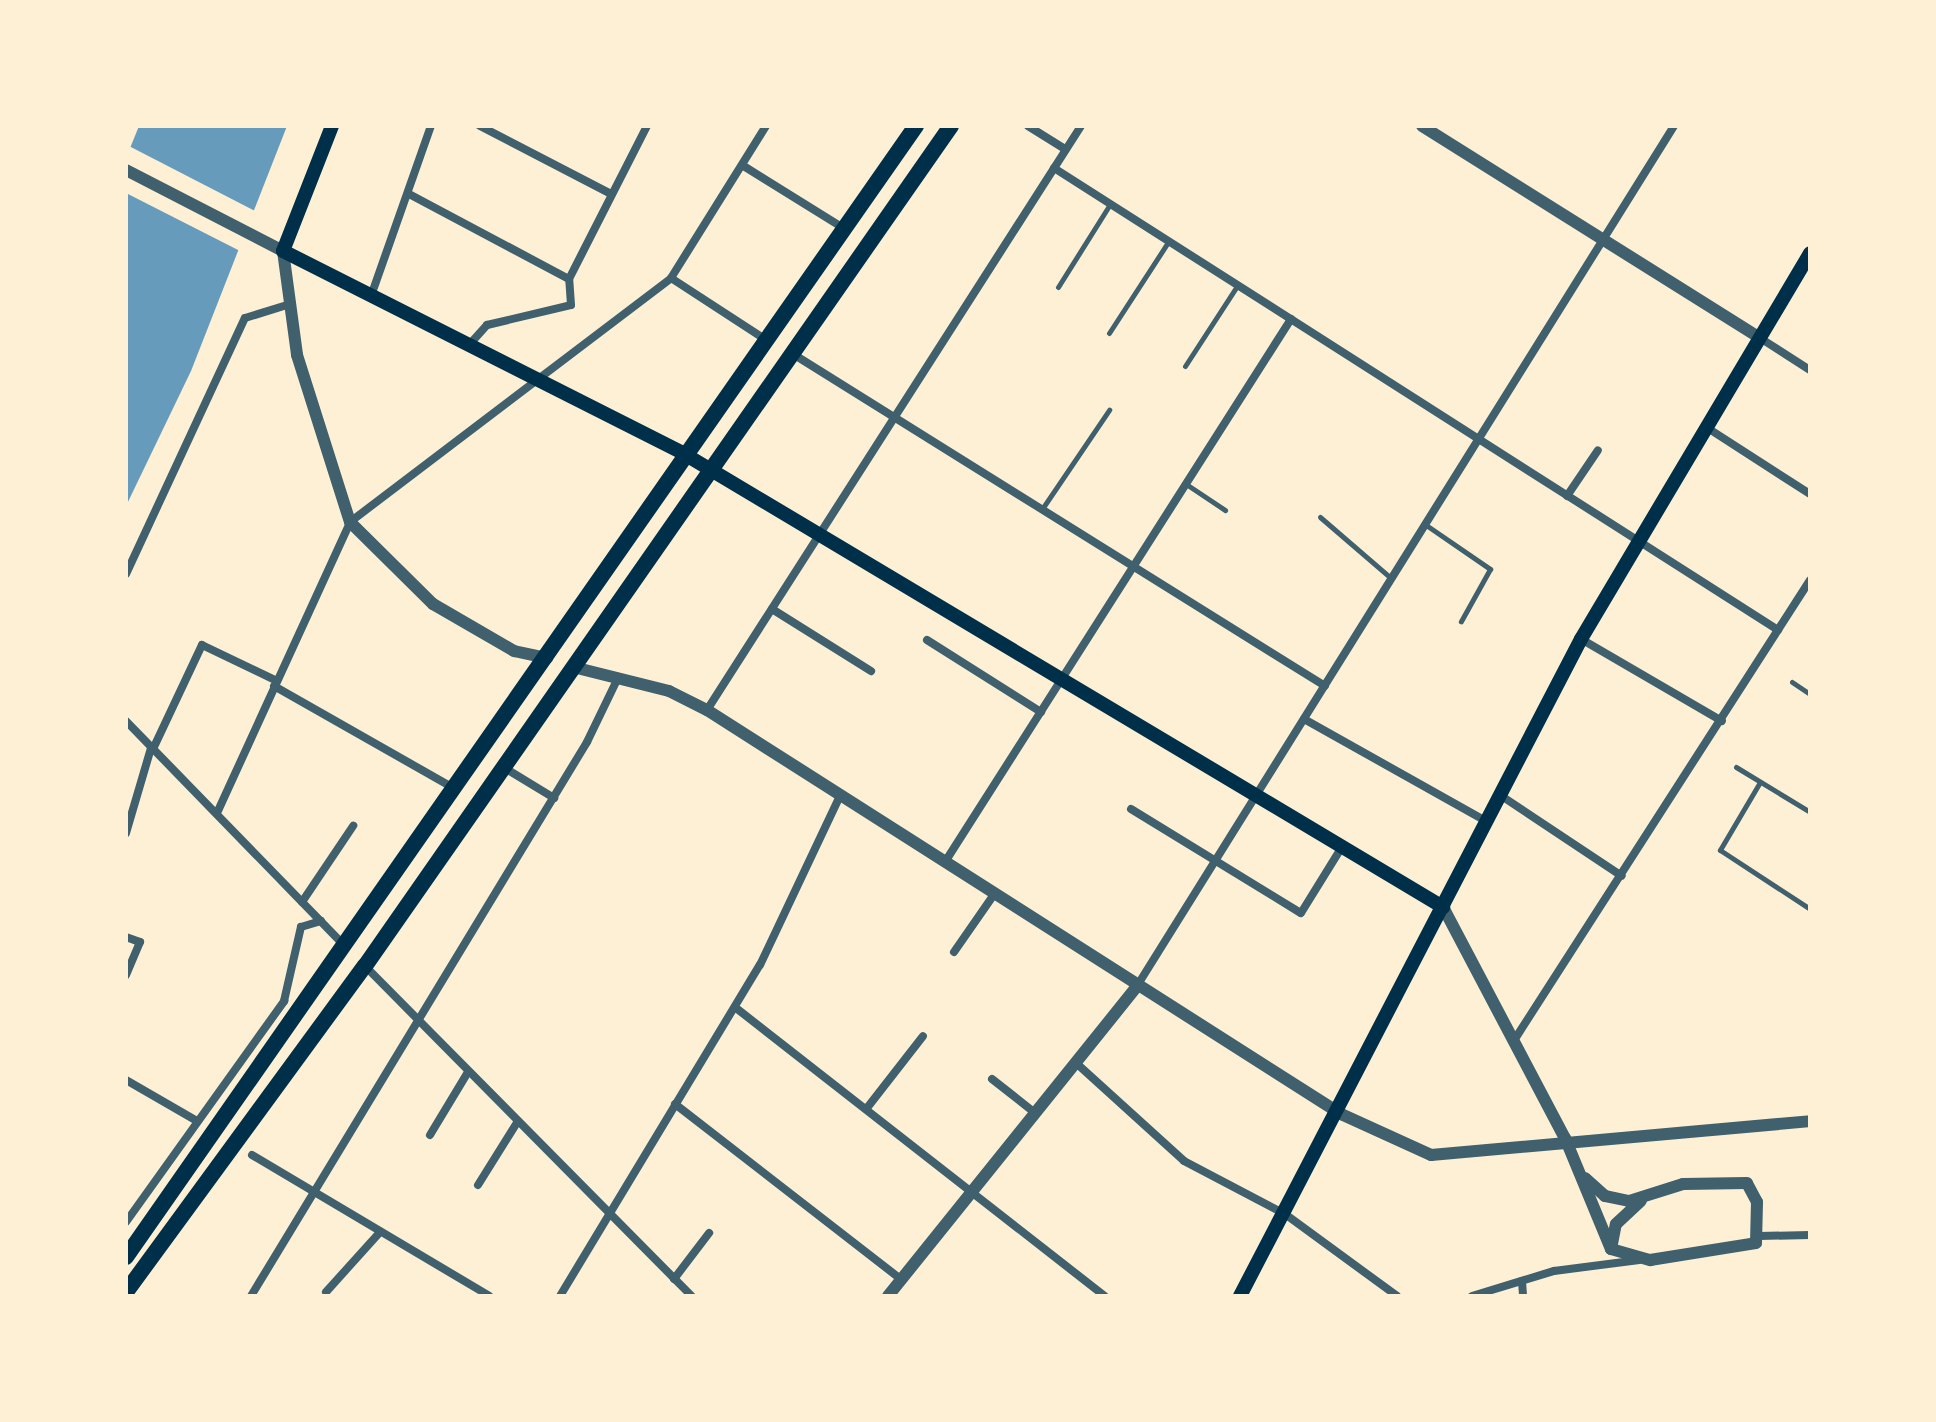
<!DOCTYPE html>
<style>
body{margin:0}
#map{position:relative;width:1936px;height:1422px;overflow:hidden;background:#fdf0d5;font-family:Overpass,sans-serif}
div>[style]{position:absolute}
.water>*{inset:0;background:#669bbc}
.pier>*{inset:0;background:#fdf0d5}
.service>*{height:5px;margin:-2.5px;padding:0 2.5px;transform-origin:2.5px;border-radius:2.5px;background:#3f606c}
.minor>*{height:8px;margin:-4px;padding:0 4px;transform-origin:4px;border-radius:4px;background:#3f606c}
.tertiary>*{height:12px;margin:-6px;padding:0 6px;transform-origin:6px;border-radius:6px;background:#3f606c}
.secondary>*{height:14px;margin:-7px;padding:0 7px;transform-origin:7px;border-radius:7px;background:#003049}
.trunk>*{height:16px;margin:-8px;padding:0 8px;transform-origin:8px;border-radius:8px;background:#003049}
span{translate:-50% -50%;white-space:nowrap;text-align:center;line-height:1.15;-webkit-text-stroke:6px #fdf0d5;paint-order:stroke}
.frame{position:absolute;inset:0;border:128px solid #fdf0d5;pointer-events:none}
</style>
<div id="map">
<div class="water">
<i style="clip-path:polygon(139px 126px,287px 126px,191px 371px,126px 506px,126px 158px)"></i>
</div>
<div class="pier">
<i style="clip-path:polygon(127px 145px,257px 212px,242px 252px,126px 193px)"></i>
</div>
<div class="service">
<i style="left:1058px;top:287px;width:98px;rotate:-57.9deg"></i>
<i style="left:1109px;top:333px;width:108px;rotate:-57deg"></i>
<i style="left:1185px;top:366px;width:95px;rotate:-57deg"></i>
<i style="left:1186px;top:484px;width:47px;rotate:33.7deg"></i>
<i style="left:1042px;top:509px;width:120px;rotate:-55.9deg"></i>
<i style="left:1320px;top:517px;width:94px;rotate:40.7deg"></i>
<i style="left:1426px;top:525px;width:78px;rotate:34.5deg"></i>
<i style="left:1490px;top:569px;width:60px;rotate:119.1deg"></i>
<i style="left:1792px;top:682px;width:22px;rotate:34deg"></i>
<i style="left:1736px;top:767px;width:87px;rotate:31.3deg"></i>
<i style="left:1760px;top:782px;width:79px;rotate:120.5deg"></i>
<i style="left:1720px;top:850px;width:108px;rotate:33.2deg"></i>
</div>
<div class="minor">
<i style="left:480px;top:126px;width:148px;rotate:27.4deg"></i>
<i style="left:1028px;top:126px;width:44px;rotate:31.9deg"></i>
<i style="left:742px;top:165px;width:121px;rotate:31.9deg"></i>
<i style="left:1054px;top:168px;width:859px;rotate:32.54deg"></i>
<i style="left:409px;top:194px;width:181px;rotate:28deg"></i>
<i style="left:671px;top:278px;width:113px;rotate:33.1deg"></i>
<i style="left:371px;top:296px;width:180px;rotate:-70.6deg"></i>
<i style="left:1760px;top:338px;width:59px;rotate:32.6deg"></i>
<i style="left:469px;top:345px;width:27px;rotate:-48deg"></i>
<i style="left:487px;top:325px;width:86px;rotate:-13.4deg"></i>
<i style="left:571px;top:305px;width:26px;rotate:-94deg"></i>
<i style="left:569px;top:279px;width:172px;rotate:-63deg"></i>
<i style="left:793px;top:354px;width:627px;rotate:31.97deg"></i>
<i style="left:1706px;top:427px;width:124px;rotate:32.8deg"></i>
<i style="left:1567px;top:496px;width:55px;rotate:-56deg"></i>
<i style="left:126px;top:574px;width:282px;rotate:-65.1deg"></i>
<i style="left:245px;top:318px;width:44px;rotate:-17.2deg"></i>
<i style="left:772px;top:609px;width:117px;rotate:32.1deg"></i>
<i style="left:1581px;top:639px;width:163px;rotate:30.2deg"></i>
<i style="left:927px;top:640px;width:135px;rotate:32.3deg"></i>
<i style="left:274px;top:686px;width:208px;rotate:29.6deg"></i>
<i style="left:707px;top:710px;width:693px;rotate:-57.36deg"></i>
<i style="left:1304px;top:719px;width:209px;rotate:29.3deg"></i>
<i style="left:126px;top:721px;width:314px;rotate:45.8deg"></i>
<i style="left:153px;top:749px;width:115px;rotate:-64.8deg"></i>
<i style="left:202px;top:645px;width:83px;rotate:25.6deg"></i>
<i style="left:503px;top:767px;width:60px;rotate:31.3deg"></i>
<i style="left:1500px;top:795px;width:146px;rotate:33.6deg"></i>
<i style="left:1131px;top:809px;width:199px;rotate:31.5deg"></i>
<i style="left:1301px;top:913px;width:78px;rotate:-58.2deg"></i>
<i style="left:217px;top:813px;width:320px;rotate:-65.4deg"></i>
<i style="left:350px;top:522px;width:403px;rotate:-37.2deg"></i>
<i style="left:671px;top:278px;width:179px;rotate:-58deg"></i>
<i style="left:126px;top:833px;width:89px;rotate:-73.6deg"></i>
<i style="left:945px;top:862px;width:644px;rotate:-57.49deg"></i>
<i style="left:302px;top:902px;width:92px;rotate:-56.1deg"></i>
<i style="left:126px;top:937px;width:15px;rotate:20deg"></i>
<i style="left:140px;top:942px;width:36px;rotate:113deg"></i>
<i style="left:954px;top:952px;width:72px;rotate:-55.2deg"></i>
<i style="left:365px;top:966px;width:465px;rotate:45.3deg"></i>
<i style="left:1137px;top:986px;width:1014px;rotate:-58.02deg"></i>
<i style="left:736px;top:1008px;width:468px;rotate:38deg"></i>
<i style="left:1513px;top:1042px;width:549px;rotate:-57.26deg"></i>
<i style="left:1075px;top:1062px;width:147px;rotate:42.2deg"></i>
<i style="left:1184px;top:1161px;width:114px;rotate:27.7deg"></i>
<i style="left:1285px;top:1214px;width:139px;rotate:36.2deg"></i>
<i style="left:992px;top:1079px;width:53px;rotate:38.2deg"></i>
<i style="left:126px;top:1080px;width:82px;rotate:30deg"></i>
<i style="left:675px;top:1104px;width:286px;rotate:37.8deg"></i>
<i style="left:867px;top:1108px;width:91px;rotate:-52.1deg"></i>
<i style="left:430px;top:1135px;width:74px;rotate:-58.9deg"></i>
<i style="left:252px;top:1155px;width:276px;rotate:30.7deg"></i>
<i style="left:478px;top:1185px;width:75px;rotate:-58deg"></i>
<i style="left:126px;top:1222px;width:272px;rotate:-54.4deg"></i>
<i style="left:284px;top:1001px;width:76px;rotate:-77.1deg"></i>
<i style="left:301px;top:927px;width:21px;rotate:-17deg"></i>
<i style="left:1759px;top:1236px;width:51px;rotate:-1.1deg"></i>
<i style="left:674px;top:1279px;width:58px;rotate:-52.7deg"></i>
<i style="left:1522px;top:1281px;width:15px;rotate:86deg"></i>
<i style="left:326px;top:1292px;width:81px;rotate:-48deg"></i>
<i style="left:251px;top:1296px;width:648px;rotate:-58.76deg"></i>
<i style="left:587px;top:742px;width:69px;rotate:-64.2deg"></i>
<i style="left:560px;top:1296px;width:387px;rotate:-58.9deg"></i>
<i style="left:760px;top:965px;width:187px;rotate:-64.7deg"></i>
<i style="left:1472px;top:1296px;width:86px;rotate:-17deg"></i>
<i style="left:1554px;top:1271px;width:86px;rotate:-7.4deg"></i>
</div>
<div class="tertiary">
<i style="left:1422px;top:126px;width:399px;rotate:32.1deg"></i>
<i style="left:126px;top:170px;width:177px;rotate:27.3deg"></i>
<i style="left:283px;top:251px;width:105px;rotate:82.3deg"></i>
<i style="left:297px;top:355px;width:175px;rotate:72.4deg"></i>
<i style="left:350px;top:522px;width:117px;rotate:44.7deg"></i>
<i style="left:433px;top:604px;width:94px;rotate:30.1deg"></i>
<i style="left:514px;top:651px;width:34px;rotate:12deg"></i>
<i style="left:573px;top:667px;width:99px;rotate:14deg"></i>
<i style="left:669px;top:691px;width:42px;rotate:26.6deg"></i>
<i style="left:707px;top:710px;width:752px;rotate:32.51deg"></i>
<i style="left:1341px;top:1114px;width:99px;rotate:24.5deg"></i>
<i style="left:1431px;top:1155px;width:381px;rotate:-5.1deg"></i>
<i style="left:1443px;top:907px;width:261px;rotate:62.2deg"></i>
<i style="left:1565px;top:1138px;width:120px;rotate:67.5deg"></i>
<i style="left:1611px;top:1249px;width:41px;rotate:15.8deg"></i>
<i style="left:1650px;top:1260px;width:107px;rotate:-9.1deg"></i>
<i style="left:1756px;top:1243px;width:41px;rotate:-88.6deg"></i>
<i style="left:1757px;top:1202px;width:21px;rotate:-118deg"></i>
<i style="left:1747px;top:1183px;width:64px;rotate:179.1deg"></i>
<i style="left:1683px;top:1184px;width:57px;rotate:162.5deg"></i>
<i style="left:1629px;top:1201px;width:25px;rotate:-168deg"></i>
<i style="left:1605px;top:1196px;width:27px;rotate:-138deg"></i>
<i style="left:1611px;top:1249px;width:25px;rotate:-79deg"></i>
<i style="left:1616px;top:1224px;width:34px;rotate:-43deg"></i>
<i style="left:888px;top:1296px;width:398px;rotate:-51.2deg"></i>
</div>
<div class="secondary">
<i style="left:332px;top:126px;width:134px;rotate:111.4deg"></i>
<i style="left:283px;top:251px;width:452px;rotate:26.8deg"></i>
<i style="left:686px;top:455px;width:882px;rotate:30.84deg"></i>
<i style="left:1240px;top:1296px;width:740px;rotate:-62.57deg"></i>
<i style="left:1581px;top:639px;width:449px;rotate:-59.3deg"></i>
</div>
<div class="trunk">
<i style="left:126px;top:1257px;width:1380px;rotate:-55.07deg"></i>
<i style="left:126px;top:1292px;width:404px;rotate:-53.8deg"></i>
<i style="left:365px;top:966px;width:1024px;rotate:-55.1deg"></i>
</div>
<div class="frame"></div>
</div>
